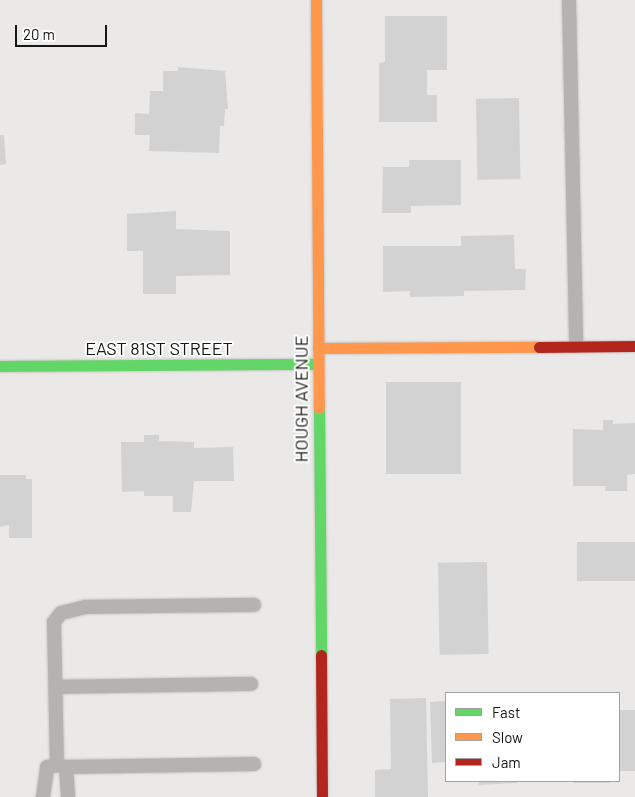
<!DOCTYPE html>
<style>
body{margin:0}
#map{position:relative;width:635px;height:797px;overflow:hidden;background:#eae9e8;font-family:Barlow,sans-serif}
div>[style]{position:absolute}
.building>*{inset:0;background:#d3d2d3;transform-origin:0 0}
.roads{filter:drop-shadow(0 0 1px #c8c7c6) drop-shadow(0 0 1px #c8c7c6)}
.lane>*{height:14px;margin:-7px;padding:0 7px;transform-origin:7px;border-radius:7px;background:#b4b3b2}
.fast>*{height:11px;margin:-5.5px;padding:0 5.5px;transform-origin:5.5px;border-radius:5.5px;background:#63d668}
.slow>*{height:11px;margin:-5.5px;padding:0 5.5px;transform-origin:5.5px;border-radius:5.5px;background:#ff974d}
.jam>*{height:11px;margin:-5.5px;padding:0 5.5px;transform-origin:5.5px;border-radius:5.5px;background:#b3261e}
span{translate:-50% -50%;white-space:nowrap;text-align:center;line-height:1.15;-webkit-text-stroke:4px #fff;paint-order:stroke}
.street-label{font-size:18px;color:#161615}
.legend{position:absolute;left:445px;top:692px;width:175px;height:90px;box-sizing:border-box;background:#fff;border:1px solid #a2a2a1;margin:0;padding:6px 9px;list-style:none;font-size:15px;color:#161615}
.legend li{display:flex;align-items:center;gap:10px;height:25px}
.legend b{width:25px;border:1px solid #a2a2a1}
.scale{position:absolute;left:15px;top:25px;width:92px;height:22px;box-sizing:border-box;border:2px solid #161615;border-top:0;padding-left:6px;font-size:15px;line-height:18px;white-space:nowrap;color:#161615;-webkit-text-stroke:4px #fff;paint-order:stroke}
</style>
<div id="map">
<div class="building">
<i style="clip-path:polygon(385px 16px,447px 16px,447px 70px,427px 70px,427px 95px,437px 95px,437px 122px,379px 122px,379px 63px,385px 62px)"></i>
<i style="clip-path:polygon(178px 67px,225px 71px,228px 109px,225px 109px,224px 126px,220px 126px,219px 153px,149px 151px,150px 135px,135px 135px,135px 113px,149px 114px,150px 91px,163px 91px,163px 71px,178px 71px)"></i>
<i style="left:519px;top:98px;width:81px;height:43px;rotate:89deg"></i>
<i style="clip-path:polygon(0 135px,4px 135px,6px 164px,0 165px)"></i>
<i style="clip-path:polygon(409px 160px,461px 160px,461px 205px,411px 206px,411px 213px,382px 213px,383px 167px,409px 167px)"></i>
<i style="clip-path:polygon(176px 211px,176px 229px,230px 231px,230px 275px,176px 276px,176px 294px,143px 294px,143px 251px,127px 251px,127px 214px)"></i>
<i style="clip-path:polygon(514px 235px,515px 269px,526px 269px,525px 290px,464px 291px,464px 296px,410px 297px,410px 291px,383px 292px,383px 246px,461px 246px,461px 236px)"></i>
<i style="left:386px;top:382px;width:75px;height:92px"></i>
<i style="clip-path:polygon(603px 420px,613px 420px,613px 424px,635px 423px,635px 474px,627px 475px,627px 491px,605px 491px,606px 486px,573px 486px,573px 429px,603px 430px)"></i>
<i style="clip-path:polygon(144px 435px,159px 435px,159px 441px,194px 442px,194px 448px,233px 447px,234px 481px,194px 481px,191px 512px,173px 512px,173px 496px,144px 496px,144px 491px,122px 492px,121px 442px,144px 442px)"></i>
<i style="clip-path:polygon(0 475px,26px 475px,26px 479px,32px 479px,32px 538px,9px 538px,9px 525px,0 527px)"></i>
<i style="left:635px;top:542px;width:39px;height:58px;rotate:90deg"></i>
<i style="left:487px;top:562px;width:92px;height:49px;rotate:89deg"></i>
<i style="clip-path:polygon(426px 698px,428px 797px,375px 797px,375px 770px,391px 769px,390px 699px)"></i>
<i style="clip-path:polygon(446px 701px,446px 762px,432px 763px,430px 702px)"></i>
<i style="left:620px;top:710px;width:15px;height:61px"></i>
<i style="clip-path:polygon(478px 781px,517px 781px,517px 783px,479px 785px)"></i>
<i style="left:573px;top:781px;width:37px;height:2px"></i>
</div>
<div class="roads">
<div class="lane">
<i style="left:569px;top:0;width:346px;rotate:88.8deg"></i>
<i style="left:56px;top:687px;width:195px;rotate:-0.9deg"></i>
<i style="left:57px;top:765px;width:143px;rotate:-91.2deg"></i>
<i style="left:54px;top:622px;width:11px;rotate:-52deg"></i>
<i style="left:61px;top:613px;width:25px;rotate:-14deg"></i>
<i style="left:85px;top:607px;width:169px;rotate:-0.7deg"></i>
<i style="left:66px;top:767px;width:188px;rotate:-0.9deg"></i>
<i style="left:43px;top:797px;width:30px;rotate:-82deg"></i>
<i style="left:47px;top:767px;width:10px;rotate:-11deg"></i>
<i style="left:57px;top:765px;width:9px;rotate:13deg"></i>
<i style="left:66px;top:767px;width:30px;rotate:86deg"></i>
</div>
<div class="fast">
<i style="left:0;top:366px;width:318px;rotate:-0.4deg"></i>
<i style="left:319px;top:408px;width:247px;rotate:89.5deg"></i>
</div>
<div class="slow">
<i style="left:316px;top:0;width:408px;rotate:89.6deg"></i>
<i style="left:318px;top:348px;width:221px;rotate:-0.3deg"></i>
</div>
<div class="jam">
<i style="left:539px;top:347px;width:96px;rotate:-0.6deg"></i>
<i style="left:321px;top:655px;width:142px;rotate:89.6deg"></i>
</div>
</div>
<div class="street-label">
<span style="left:159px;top:348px">EAST 81ST STREET</span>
<span style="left:301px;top:399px;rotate:-90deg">HOUGH AVENUE</span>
</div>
<ul class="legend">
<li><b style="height:6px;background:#63d668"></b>Fast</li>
<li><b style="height:6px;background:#ff974d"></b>Slow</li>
<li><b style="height:6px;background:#b3261e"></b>Jam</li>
</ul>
<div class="scale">20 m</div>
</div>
